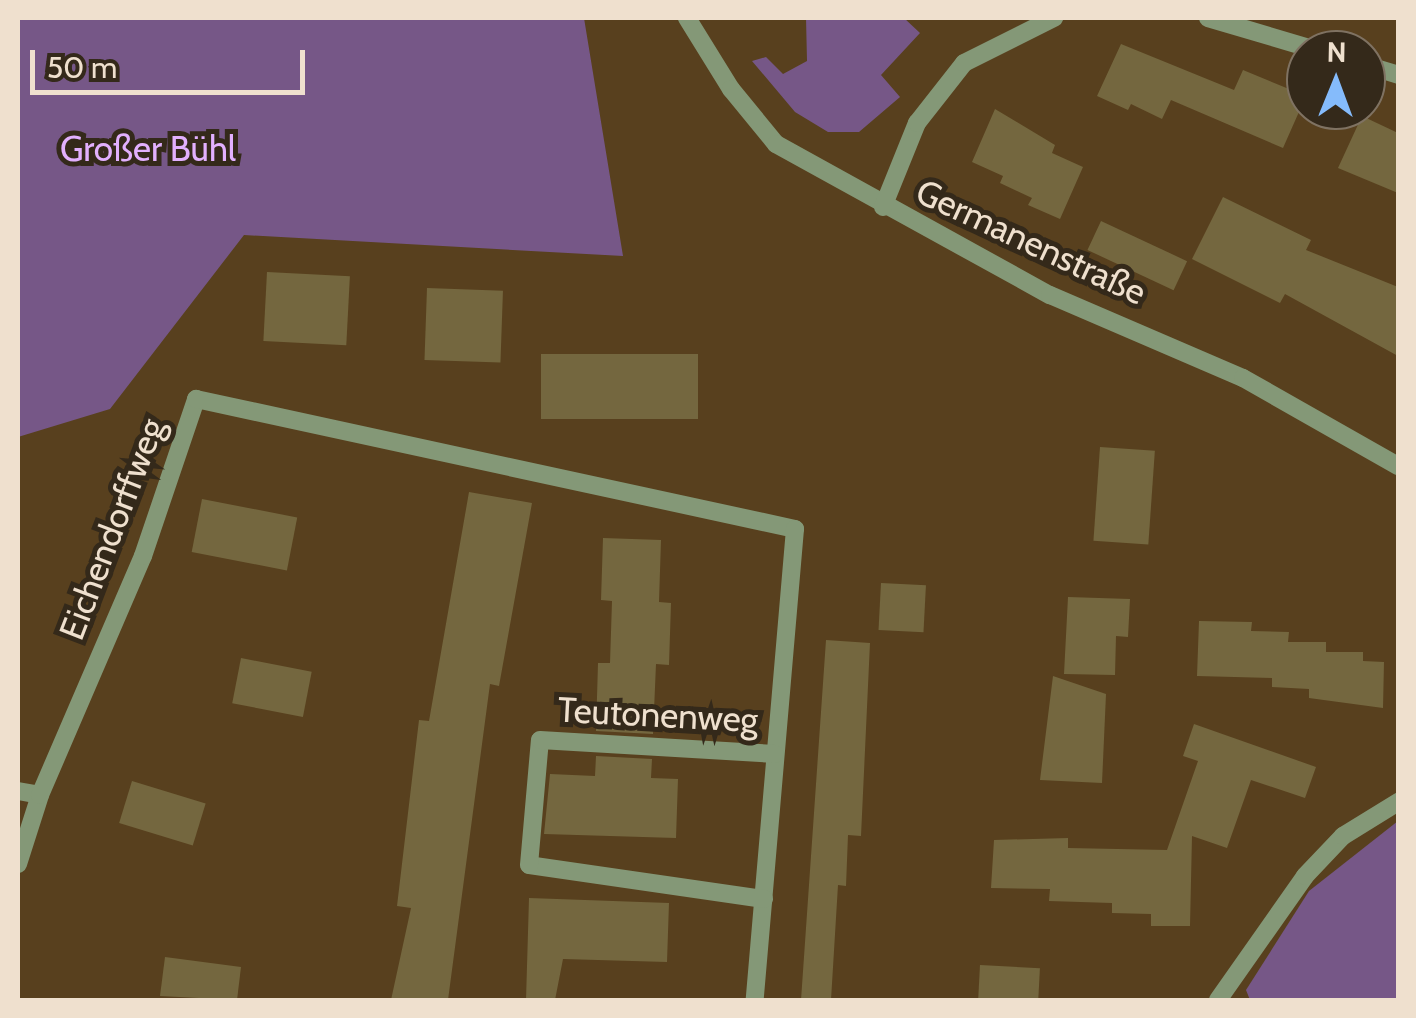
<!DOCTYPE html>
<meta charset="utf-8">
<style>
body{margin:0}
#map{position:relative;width:1416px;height:1018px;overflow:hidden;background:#58401e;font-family:Cabin,sans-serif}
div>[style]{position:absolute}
.green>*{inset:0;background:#765787}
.building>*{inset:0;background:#74673f;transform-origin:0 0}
.minor>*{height:18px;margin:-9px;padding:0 9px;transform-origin:9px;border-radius:9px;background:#849877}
span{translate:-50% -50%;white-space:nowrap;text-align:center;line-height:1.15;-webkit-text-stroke:10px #34291a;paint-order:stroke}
.park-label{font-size:35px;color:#e2b0fe}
.street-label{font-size:35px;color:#efe0ce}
.frame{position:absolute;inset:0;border:20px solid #efe0ce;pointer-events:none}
.north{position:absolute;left:1286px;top:30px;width:100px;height:100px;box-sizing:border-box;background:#34291a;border:2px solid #7f7262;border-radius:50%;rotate:1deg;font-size:28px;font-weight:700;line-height:40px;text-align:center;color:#efe0ce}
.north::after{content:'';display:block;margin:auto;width:35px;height:45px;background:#85bbfb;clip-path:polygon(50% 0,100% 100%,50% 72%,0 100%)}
.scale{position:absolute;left:30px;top:50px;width:275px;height:45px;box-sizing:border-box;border:5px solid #efe0ce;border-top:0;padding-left:12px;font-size:30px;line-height:35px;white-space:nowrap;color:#efe0ce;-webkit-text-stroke:8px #34291a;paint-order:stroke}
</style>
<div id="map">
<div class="green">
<i style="clip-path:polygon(18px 18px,584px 18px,623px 256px,244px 235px,110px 409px,18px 437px)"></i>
<i style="clip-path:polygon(806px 18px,904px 18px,920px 33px,881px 75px,900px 97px,859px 132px,828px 132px,795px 112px,752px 61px,766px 57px,783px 74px,807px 61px)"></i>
<i style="clip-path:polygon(1398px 821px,1398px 1000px,1250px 1000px,1246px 990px,1309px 891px)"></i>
</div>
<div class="building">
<i style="clip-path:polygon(1121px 44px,1234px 90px,1243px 70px,1306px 96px,1283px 148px,1171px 100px,1162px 119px,1131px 104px,1128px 110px,1097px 96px)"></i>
<i style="clip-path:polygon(995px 109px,1055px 145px,1052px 153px,1083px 167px,1060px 219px,1028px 205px,1032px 198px,1000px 183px,1003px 176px,972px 162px)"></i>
<i style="clip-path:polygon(1362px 116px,1398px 133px,1398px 193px,1338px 168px)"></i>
<i style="clip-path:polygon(1223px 197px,1311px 240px,1306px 250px,1398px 287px,1398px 356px,1285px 294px,1280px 303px,1192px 259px)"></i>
<i style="left:1101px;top:221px;width:95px;height:32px;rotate:25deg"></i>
<i style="left:267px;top:272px;width:83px;height:69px;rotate:3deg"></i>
<i style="left:427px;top:288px;width:76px;height:72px;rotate:2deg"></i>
<i style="left:541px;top:354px;width:157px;height:65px"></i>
<i style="left:1100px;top:447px;width:55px;height:94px;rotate:4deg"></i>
<i style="clip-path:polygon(469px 492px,532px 503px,499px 686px,490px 684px,448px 1000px,391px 1000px,411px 908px,397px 906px,419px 720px,429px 721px)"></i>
<i style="left:202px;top:499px;width:97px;height:54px;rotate:11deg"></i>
<i style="clip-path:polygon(603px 538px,661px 540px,659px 602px,671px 603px,669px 665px,656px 664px,653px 734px,596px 731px,598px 663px,610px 663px,612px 601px,601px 600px)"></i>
<i style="left:881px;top:583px;width:45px;height:47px;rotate:3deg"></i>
<i style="clip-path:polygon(1068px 597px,1130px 599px,1128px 637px,1116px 636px,1115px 675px,1064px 674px)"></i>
<i style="clip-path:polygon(1199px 621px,1252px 622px,1251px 631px,1289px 632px,1288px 642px,1326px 642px,1326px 652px,1363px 652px,1363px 661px,1384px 662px,1383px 708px,1309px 698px,1309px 689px,1272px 687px,1272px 678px,1197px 676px)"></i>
<i style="clip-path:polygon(826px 640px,870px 643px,861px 836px,848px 835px,846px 886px,838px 885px,831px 1000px,801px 1000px)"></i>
<i style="left:241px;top:658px;width:72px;height:46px;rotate:11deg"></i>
<i style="clip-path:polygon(1053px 676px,1106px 694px,1102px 783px,1040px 780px)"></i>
<i style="clip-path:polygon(1194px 724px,1316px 767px,1305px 798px,1251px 780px,1227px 848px,1192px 836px,1190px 926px,1151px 926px,1151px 914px,1112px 913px,1112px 903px,1049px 901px,1050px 889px,991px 888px,994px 840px,1068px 838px,1068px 848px,1167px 850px,1198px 761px,1183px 756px)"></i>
<i style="clip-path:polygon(596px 756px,652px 759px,651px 778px,678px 779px,676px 838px,544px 834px,550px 774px,595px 776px)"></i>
<i style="left:132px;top:781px;width:77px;height:44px;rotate:17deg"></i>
<i style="clip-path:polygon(529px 898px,669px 903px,667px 962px,563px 959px,555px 1000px,526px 1000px)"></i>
<i style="clip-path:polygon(165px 957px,241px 967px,237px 1000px,160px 996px)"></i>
<i style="left:980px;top:965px;width:60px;height:35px;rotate:3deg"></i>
</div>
<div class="minor">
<i style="left:687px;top:18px;width:84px;rotate:58.2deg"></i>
<i style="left:731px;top:89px;width:71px;rotate:50.7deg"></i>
<i style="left:776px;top:144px;width:313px;rotate:28.9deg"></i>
<i style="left:1050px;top:295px;width:210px;rotate:23.3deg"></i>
<i style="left:1243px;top:378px;width:178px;rotate:29.6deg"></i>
<i style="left:1208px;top:18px;width:113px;rotate:16.5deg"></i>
<i style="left:1366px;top:65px;width:34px;rotate:17deg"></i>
<i style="left:883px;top:207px;width:91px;rotate:-68deg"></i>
<i style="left:917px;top:123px;width:76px;rotate:-51.9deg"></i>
<i style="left:964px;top:63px;width:101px;rotate:-26.6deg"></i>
<i style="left:18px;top:791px;width:22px;rotate:10deg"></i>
<i style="left:18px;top:864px;width:72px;rotate:-72.3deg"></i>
<i style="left:40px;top:795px;width:260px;rotate:-66.7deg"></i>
<i style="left:143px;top:556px;width:166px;rotate:-71.3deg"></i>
<i style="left:196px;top:399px;width:613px;rotate:12.24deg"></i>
<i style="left:795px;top:529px;width:473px;rotate:94.9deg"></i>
<i style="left:764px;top:899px;width:237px;rotate:-171.8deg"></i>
<i style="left:529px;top:865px;width:125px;rotate:-85deg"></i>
<i style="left:540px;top:740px;width:235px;rotate:3.4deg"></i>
<i style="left:1218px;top:1000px;width:151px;rotate:-54.9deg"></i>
<i style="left:1305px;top:876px;width:55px;rotate:-46.5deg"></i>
<i style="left:1343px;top:836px;width:65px;rotate:-31.7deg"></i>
</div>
<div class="park-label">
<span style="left:148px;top:149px">Großer Bühl</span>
</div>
<div class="street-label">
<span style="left:1031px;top:242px;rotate:25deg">Germanenstraße</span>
<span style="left:112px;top:529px;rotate:-69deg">Eichendorffweg</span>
<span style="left:658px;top:715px;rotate:3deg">Teutonenweg</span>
</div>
<div class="frame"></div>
<div class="north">N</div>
<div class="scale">50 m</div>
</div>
